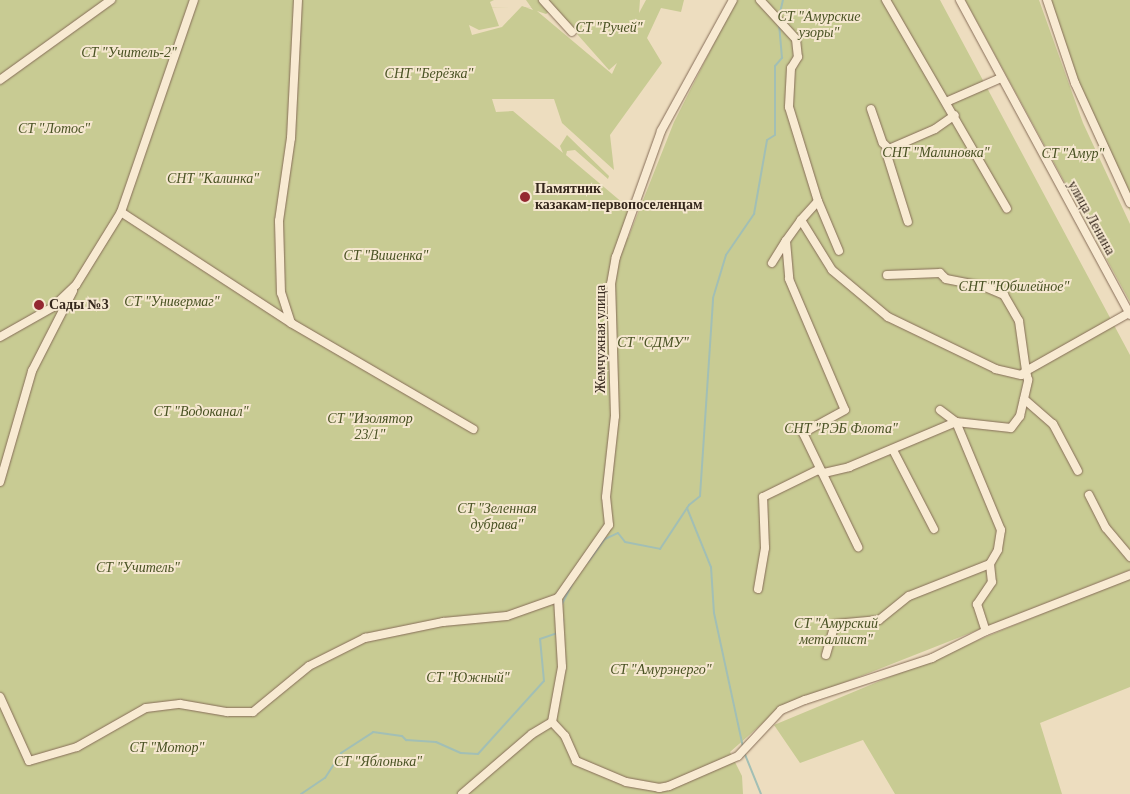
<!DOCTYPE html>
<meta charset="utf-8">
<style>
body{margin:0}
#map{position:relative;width:1130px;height:794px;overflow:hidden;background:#edddbf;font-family:Georgia,serif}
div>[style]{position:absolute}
.green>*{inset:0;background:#c8cb93}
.stream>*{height:2px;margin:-1px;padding:0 1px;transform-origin:1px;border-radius:1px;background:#a2bfb5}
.roads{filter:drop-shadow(0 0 1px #866d58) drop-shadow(0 0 1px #866d58)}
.minor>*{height:8px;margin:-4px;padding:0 4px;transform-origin:4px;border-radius:4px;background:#f8ead2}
.dots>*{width:14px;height:14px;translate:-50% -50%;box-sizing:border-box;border:2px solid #f5e7cf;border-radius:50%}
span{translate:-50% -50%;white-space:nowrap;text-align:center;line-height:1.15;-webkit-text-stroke:4px #f5e7cf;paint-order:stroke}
.park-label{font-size:14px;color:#495223;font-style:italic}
.poi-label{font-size:14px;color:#35271c;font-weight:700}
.left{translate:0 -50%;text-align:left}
.street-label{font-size:14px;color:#35271c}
</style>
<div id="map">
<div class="green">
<i style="clip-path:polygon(evenodd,0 0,494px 0,490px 2px,499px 26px,479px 30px,469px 25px,472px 35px,502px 27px,522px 6px,533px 10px,526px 0,640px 0,639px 13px,646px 0,684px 0,681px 12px,661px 8px,647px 38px,662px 63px,610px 135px,614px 170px,562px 123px,554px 99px,492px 99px,496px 112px,513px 111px,563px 153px,560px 146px,567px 135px,609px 176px,608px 179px,575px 150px,567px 151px,566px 155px,630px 209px,620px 235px,628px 238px,674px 122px,736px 0,940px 0,1130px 355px,1130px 570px,780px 708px,730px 752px,742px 776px,743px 794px,0 794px,0 0,554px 8px,609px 70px,617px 63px,612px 74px,537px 11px,546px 14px,554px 8px)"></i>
<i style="clip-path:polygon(965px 0,1039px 0,1083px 123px,1130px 224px,1130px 302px)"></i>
<i style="clip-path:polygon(1044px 0,1130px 0,1130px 211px,1111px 169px)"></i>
<i style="clip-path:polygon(1130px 577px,1130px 687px,1040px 723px,1062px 794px,895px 794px,863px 740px,800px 763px,774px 725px)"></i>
</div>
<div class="stream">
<i style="left:779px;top:17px;width:17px;rotate:-77deg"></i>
<i style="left:687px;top:508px;width:64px;rotate:67.9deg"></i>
<i style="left:711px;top:567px;width:46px;rotate:86.3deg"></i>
<i style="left:714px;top:613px;width:137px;rotate:77.8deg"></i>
<i style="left:588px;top:562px;width:29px;rotate:-54deg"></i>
<i style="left:605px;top:539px;width:14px;rotate:-25deg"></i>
<i style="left:618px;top:533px;width:11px;rotate:52deg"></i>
<i style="left:625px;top:542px;width:36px;rotate:11deg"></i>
<i style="left:660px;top:549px;width:53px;rotate:-56.6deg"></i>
<i style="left:689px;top:505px;width:14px;rotate:-39deg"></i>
<i style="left:700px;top:496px;width:198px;rotate:-86.2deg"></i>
<i style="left:713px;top:298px;width:45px;rotate:-73.2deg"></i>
<i style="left:726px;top:255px;width:50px;rotate:-55.7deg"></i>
<i style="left:754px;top:214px;width:75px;rotate:-80deg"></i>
<i style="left:767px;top:140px;width:9px;rotate:-32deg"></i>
<i style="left:775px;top:135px;width:69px;rotate:-90deg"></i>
<i style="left:775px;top:66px;width:11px;rotate:-49deg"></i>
<i style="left:782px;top:58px;width:34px;rotate:-95deg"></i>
<i style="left:562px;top:604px;width:22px;rotate:-63deg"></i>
<i style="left:561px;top:632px;width:13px;rotate:-81deg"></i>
<i style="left:744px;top:752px;width:45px;rotate:68deg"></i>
<i style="left:301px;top:794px;width:29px;rotate:-34deg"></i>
<i style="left:325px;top:778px;width:30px;rotate:-57deg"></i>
<i style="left:341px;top:753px;width:38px;rotate:-33deg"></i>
<i style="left:373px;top:732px;width:29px;rotate:8deg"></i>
<i style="left:402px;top:736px;width:6px;rotate:45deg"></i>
<i style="left:406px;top:740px;width:30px;rotate:4deg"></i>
<i style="left:436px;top:742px;width:27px;rotate:24deg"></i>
<i style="left:461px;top:753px;width:17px;rotate:3deg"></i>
<i style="left:478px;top:754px;width:98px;rotate:-47.9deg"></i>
<i style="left:544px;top:681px;width:42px;rotate:-95.4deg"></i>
<i style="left:540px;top:639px;width:18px;rotate:-19deg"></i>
</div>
<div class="roads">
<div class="minor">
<i style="left:543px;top:0;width:43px;rotate:47.8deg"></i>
<i style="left:760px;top:0;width:53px;rotate:47.3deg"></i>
<i style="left:796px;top:39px;width:18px;rotate:84deg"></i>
<i style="left:798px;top:57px;width:13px;rotate:122deg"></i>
<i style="left:791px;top:68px;width:39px;rotate:93deg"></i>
<i style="left:789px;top:107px;width:98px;rotate:72.9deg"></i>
<i style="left:818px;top:201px;width:54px;rotate:67.2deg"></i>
<i style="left:886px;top:0;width:241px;rotate:59.9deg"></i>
<i style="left:960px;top:0;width:358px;rotate:61.6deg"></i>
<i style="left:1047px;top:0;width:88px;rotate:71.4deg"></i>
<i style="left:1075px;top:83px;width:132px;rotate:65.4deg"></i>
<i style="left:0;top:80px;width:137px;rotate:-35.8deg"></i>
<i style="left:946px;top:102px;width:60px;rotate:-23.6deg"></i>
<i style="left:871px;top:109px;width:36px;rotate:71deg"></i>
<i style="left:883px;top:143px;width:8px;rotate:45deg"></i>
<i style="left:889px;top:149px;width:50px;rotate:-23.5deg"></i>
<i style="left:935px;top:129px;width:24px;rotate:-35deg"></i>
<i style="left:889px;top:149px;width:4px;rotate:135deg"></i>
<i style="left:886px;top:152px;width:73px;rotate:72.6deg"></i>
<i style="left:121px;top:212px;width:203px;rotate:33.1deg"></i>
<i style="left:291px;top:323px;width:211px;rotate:30.2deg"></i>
<i style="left:801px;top:220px;width:26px;rotate:126deg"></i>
<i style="left:786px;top:241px;width:38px;rotate:85deg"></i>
<i style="left:789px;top:279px;width:142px;rotate:66.9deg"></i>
<i style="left:845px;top:410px;width:48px;rotate:151.3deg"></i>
<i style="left:803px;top:433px;width:127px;rotate:64.2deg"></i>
<i style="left:772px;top:263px;width:26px;rotate:-58deg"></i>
<i style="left:887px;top:275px;width:53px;rotate:-2.2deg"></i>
<i style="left:940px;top:273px;width:8px;rotate:45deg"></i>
<i style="left:946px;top:279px;width:38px;rotate:11deg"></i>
<i style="left:983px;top:286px;width:23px;rotate:23deg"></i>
<i style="left:1004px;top:295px;width:30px;rotate:60deg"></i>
<i style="left:1019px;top:321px;width:50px;rotate:82deg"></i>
<i style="left:1026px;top:371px;width:118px;rotate:-29.4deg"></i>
<i style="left:291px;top:323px;width:32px;rotate:-108deg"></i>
<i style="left:281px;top:293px;width:72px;rotate:-91.6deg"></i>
<i style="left:279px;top:221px;width:84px;rotate:-81.8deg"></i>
<i style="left:291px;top:138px;width:138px;rotate:-87.1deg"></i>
<i style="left:0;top:337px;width:61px;rotate:-29.5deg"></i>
<i style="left:53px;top:307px;width:32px;rotate:-44deg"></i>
<i style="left:76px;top:285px;width:86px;rotate:-58.3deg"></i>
<i style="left:121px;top:212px;width:224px;rotate:-71deg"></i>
<i style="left:1024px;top:399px;width:38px;rotate:41deg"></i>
<i style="left:1053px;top:424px;width:53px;rotate:62deg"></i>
<i style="left:940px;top:410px;width:20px;rotate:37deg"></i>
<i style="left:956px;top:422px;width:117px;rotate:67.4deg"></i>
<i style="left:1001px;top:530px;width:20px;rotate:99deg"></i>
<i style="left:998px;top:550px;width:16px;rotate:120deg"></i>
<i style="left:990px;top:564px;width:18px;rotate:84deg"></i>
<i style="left:992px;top:582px;width:27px;rotate:124deg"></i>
<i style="left:977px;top:604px;width:28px;rotate:72deg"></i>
<i style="left:893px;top:450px;width:89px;rotate:62.6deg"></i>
<i style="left:0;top:482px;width:116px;rotate:-73.9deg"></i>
<i style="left:32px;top:371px;width:90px;rotate:-62.9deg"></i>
<i style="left:1089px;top:495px;width:37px;rotate:63deg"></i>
<i style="left:1106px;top:528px;width:38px;rotate:50deg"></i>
<i style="left:758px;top:589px;width:42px;rotate:-80.3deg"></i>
<i style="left:765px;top:548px;width:51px;rotate:-92.2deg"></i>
<i style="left:763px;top:497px;width:61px;rotate:-26.1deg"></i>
<i style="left:818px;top:470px;width:7px;rotate:27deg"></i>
<i style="left:824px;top:473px;width:26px;rotate:-13deg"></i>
<i style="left:849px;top:467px;width:116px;rotate:-22.8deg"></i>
<i style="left:956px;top:422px;width:55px;rotate:6.2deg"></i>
<i style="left:1011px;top:428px;width:15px;rotate:-53deg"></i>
<i style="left:1020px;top:416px;width:37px;rotate:-77deg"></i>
<i style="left:1028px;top:380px;width:9px;rotate:-103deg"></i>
<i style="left:1026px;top:371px;width:6px;rotate:141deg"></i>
<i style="left:1021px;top:375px;width:26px;rotate:-167deg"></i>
<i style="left:996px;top:369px;width:120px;rotate:-154.3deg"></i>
<i style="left:888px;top:317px;width:73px;rotate:-140deg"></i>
<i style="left:832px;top:270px;width:59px;rotate:-121.8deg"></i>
<i style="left:801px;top:220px;width:25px;rotate:-48deg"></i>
<i style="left:558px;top:598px;width:89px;rotate:-55.1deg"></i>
<i style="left:609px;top:525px;width:28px;rotate:-96deg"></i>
<i style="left:606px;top:497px;width:81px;rotate:-83.7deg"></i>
<i style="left:615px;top:416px;width:132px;rotate:-91.7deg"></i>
<i style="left:611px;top:284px;width:27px;rotate:-80deg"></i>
<i style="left:616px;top:257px;width:134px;rotate:-70.3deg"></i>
<i style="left:661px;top:131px;width:149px;rotate:-61.2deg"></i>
<i style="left:826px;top:655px;width:32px;rotate:-74deg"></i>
<i style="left:835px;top:624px;width:44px;rotate:-5.2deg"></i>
<i style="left:879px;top:620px;width:38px;rotate:-39deg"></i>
<i style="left:909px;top:596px;width:87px;rotate:-21.6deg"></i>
<i style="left:0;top:697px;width:70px;rotate:65.6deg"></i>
<i style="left:29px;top:761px;width:50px;rotate:-16.3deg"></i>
<i style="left:77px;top:747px;width:79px;rotate:-29.5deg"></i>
<i style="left:146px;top:708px;width:34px;rotate:-7deg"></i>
<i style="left:180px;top:704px;width:48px;rotate:9.7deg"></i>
<i style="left:227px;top:712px;width:26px"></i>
<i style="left:253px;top:712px;width:72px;rotate:-39.4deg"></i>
<i style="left:309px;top:666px;width:63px;rotate:-26.6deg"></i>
<i style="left:365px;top:638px;width:80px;rotate:-11.6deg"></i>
<i style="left:443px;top:622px;width:64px;rotate:-5.4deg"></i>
<i style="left:507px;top:616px;width:54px;rotate:-19.4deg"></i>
<i style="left:552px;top:722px;width:19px;rotate:47deg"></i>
<i style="left:565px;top:736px;width:27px;rotate:66deg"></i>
<i style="left:576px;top:761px;width:54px;rotate:22.8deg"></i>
<i style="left:626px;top:782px;width:34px;rotate:10deg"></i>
<i style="left:659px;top:788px;width:10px;rotate:-11deg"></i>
<i style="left:669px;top:786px;width:75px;rotate:-23.5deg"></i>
<i style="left:738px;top:756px;width:63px;rotate:-46.9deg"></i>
<i style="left:781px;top:710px;width:26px;rotate:-23deg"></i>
<i style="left:805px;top:700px;width:134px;rotate:-18.3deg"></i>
<i style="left:932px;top:658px;width:60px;rotate:-26.6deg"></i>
<i style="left:986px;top:631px;width:155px;rotate:-21.3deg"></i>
<i style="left:462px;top:794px;width:92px;rotate:-40.6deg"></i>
<i style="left:532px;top:734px;width:23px;rotate:-31deg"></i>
<i style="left:552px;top:722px;width:56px;rotate:-79.7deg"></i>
<i style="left:562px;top:667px;width:69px;rotate:-93.3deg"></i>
</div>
</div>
<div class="dots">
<i style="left:525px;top:197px;background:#942830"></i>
<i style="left:39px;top:305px;background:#942830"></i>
</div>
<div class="park-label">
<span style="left:819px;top:25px">СТ "Амурские<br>узоры"</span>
<span style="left:609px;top:28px">СТ "Ручей"</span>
<span style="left:129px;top:53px">СТ "Учитель-2"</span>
<span style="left:429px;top:74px">СНТ "Берёзка"</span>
<span style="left:54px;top:129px">СТ "Лотос"</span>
<span style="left:936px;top:153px">СНТ "Малиновка"</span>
<span style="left:1073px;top:154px">СТ "Амур"</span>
<span style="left:213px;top:179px">СНТ "Калинка"</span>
<span style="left:386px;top:256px">СТ "Вишенка"</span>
<span style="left:1014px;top:287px">СНТ "Юбилейное"</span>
<span style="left:172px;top:302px">СТ "Универмаг"</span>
<span style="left:653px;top:343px">СТ "СДМУ"</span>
<span style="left:201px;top:412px">СТ "Водоканал"</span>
<span style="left:370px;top:427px">СТ "Изолятор<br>23/1"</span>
<span style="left:841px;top:429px">СНТ "РЭБ Флота"</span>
<span style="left:497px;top:517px">СТ "Зеленная<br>дубрава"</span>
<span style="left:138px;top:568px">СТ "Учитель"</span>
<span style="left:836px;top:632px">СТ "Амурский<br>металлист"</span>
<span style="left:661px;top:670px">СТ "Амурэнерго"</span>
<span style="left:468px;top:678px">СТ "Южный"</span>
<span style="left:167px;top:748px">СТ "Мотор"</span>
<span style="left:378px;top:762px">СТ "Яблонька"</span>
</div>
<div class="poi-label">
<span class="left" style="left:535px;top:197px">Памятник<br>казакам-первопоселенцам</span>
<span class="left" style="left:49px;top:305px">Сады №3</span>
</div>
<div class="street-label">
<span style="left:1091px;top:218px;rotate:61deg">улица Ленина</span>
<span style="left:601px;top:339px;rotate:-90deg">Жемчужная улица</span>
</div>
</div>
